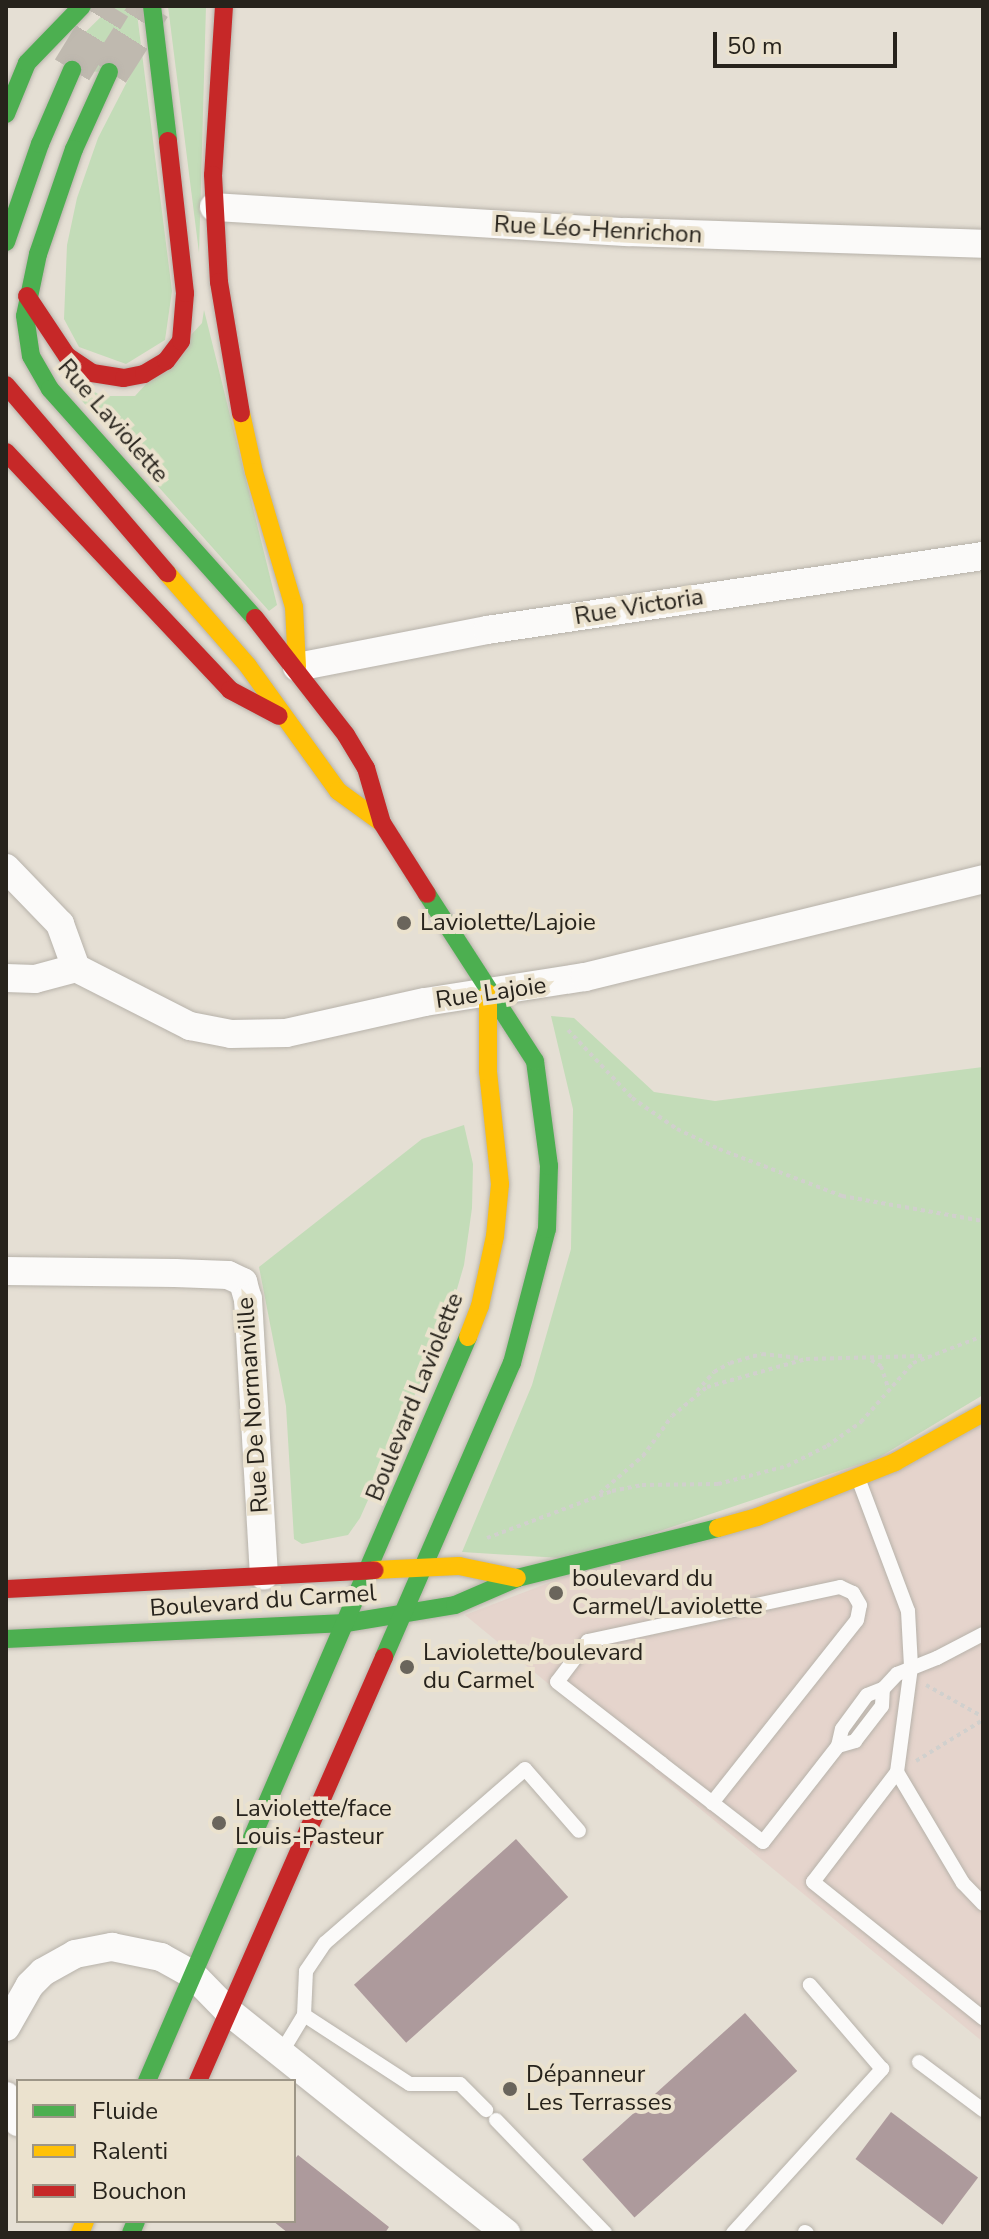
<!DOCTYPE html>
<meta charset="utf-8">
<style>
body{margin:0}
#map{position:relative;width:989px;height:2239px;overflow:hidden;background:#e5dfd4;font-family:"Nunito Sans",sans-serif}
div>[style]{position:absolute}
.medical>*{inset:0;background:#e5d4cc}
.green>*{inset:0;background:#c3dcb8}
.building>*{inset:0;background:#ad9a9c;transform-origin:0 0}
.secondary-tunnel>*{height:40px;margin-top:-20px;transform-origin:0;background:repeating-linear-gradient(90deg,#bfb9af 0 40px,transparent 0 60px)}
.path>*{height:4px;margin-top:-2px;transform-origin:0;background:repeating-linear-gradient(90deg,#d1d0cd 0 4px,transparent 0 8px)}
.roads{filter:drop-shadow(0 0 2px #b7b2aa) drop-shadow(0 0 2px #b7b2aa)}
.lane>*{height:14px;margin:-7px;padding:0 7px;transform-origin:7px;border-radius:7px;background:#fbfaf9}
.street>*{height:28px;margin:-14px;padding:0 14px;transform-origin:14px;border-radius:14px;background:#fbfaf9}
.fast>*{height:18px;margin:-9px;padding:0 9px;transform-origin:9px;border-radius:9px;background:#4caf50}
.slow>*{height:18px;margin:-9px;padding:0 9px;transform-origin:9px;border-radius:9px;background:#ffc107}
.jam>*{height:18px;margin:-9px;padding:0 9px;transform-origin:9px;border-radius:9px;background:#c62828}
.dots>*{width:22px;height:22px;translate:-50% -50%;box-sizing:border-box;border:4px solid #ebe2ce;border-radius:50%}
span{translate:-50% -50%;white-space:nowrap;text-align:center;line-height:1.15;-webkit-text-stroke:8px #ebe2ce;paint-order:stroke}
.street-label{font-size:24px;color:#27231c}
.poi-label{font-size:24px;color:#27231c}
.left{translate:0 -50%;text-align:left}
.frame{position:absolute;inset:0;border:8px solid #27231c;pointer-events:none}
.legend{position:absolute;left:16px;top:2079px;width:280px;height:144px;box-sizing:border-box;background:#ebe2ce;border:2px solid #9d9687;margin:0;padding:10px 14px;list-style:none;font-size:24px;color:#27231c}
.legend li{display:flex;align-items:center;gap:16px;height:40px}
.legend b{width:40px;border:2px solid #9d9687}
.scale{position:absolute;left:713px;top:32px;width:184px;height:36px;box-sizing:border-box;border:4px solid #27231c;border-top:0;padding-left:10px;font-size:24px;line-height:28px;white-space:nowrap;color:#27231c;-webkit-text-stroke:6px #ebe2ce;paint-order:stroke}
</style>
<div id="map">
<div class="medical">
<i style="clip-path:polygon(983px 1416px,983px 2042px,465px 1615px)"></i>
</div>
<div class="green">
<i style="clip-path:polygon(112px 6px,136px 6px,172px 291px,165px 340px,126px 364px,79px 347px,64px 319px,67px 245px,77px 198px,98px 138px,131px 74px,72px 70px,58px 59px)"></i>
<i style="clip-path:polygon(168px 6px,206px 6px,199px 253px)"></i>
<i style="clip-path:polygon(204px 310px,277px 605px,269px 611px,67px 384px,71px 379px,102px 396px,135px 396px,202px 323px)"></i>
<i style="clip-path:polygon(551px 1016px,574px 1018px,654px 1092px,715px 1101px,983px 1067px,983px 1395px,878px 1458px,576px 1559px,462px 1552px,532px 1385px,571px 1249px,573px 1109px)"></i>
<i style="clip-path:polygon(464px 1125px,473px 1164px,472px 1208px,464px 1265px,448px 1320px,360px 1518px,348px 1535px,302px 1544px,294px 1539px,286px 1406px,259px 1267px,422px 1139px)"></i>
</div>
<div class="building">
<i style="left:516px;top:1839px;width:78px;height:218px;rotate:48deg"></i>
<i style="left:745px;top:2013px;width:78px;height:219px;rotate:48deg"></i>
<i style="left:891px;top:2112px;width:109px;height:59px;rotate:37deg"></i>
<i style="clip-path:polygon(298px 2155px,389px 2227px,385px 2233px,288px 2233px,273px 2221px,294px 2221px,294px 2160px)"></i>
</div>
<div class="secondary-tunnel">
<i style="left:72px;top:70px;width:75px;rotate:-58.6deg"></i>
<i style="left:109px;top:72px;width:78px;rotate:-57.5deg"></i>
</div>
<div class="path">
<i style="left:568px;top:1030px;width:93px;rotate:46.7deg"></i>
<i style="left:632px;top:1098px;width:55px;rotate:34.6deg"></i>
<i style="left:677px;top:1129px;width:47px;rotate:25.5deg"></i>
<i style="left:719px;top:1149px;width:132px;rotate:20.9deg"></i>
<i style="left:842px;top:1196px;width:143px;rotate:10.1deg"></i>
<i style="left:871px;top:1360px;width:12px;rotate:31deg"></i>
<i style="left:881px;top:1366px;width:22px;rotate:72deg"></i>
<i style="left:697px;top:1391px;width:25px;rotate:-48deg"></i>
<i style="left:714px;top:1372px;width:18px;rotate:-29deg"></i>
<i style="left:730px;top:1363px;width:33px;rotate:-16deg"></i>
<i style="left:762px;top:1354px;width:38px;rotate:6deg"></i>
<i style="left:600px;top:1493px;width:57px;rotate:-40.7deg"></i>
<i style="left:643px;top:1456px;width:49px;rotate:-54.1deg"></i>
<i style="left:672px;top:1416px;width:45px;rotate:-39.6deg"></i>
<i style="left:707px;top:1387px;width:103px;rotate:-15.8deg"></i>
<i style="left:806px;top:1359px;width:116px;rotate:-1.5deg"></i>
<i style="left:487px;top:1538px;width:134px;rotate:-20.6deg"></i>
<i style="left:612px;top:1491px;width:31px;rotate:-11deg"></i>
<i style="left:642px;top:1485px;width:76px;rotate:-0.8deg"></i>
<i style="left:718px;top:1484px;width:71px;rotate:-14.6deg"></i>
<i style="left:787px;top:1466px;width:45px;rotate:-26.6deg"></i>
<i style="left:827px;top:1446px;width:42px;rotate:-35.2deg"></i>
<i style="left:861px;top:1422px;width:79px;rotate:-48.6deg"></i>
<i style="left:913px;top:1363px;width:75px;rotate:-21.1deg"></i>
<i style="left:926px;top:1685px;width:65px;rotate:29.3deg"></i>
<i style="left:916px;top:1761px;width:79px;rotate:-31.5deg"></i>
</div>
<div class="roads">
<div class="lane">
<i style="left:858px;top:1478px;width:142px;rotate:69.4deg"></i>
<i style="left:908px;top:1611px;width:56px;rotate:86.9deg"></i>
<i style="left:911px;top:1667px;width:106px;rotate:97.6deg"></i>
<i style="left:897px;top:1772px;width:129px;rotate:59.3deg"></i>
<i style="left:963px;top:1883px;width:29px;rotate:46deg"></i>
<i style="left:838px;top:1746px;width:18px;rotate:-16deg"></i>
<i style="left:855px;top:1741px;width:44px;rotate:-52.4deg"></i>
<i style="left:882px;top:1706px;width:17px;rotate:-87deg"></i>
<i style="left:897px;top:1772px;width:138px;rotate:127.4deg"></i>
<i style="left:813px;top:1882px;width:218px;rotate:38.7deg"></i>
<i style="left:712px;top:1803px;width:233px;rotate:-51.6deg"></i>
<i style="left:857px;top:1620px;width:15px;rotate:-79deg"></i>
<i style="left:860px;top:1605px;width:14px;rotate:-120deg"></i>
<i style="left:853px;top:1593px;width:14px;rotate:-155deg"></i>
<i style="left:840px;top:1587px;width:258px;rotate:167.9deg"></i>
<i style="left:588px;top:1641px;width:51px;rotate:127.1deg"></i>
<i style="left:557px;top:1682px;width:132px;rotate:37.9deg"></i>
<i style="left:661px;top:1763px;width:129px;rotate:37.8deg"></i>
<i style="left:763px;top:1842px;width:122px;rotate:-52deg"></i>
<i style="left:838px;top:1746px;width:17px;rotate:-77deg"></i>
<i style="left:842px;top:1729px;width:42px;rotate:-53.7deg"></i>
<i style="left:867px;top:1695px;width:17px;rotate:-21deg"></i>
<i style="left:883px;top:1689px;width:21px;rotate:-47deg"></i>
<i style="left:897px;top:1674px;width:43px;rotate:-21.8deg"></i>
<i style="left:937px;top:1658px;width:52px;rotate:-27.6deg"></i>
<i style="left:304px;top:2015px;width:126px;rotate:33.1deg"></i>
<i style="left:410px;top:2084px;width:50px"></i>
<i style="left:460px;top:2084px;width:37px;rotate:45deg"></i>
<i style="left:281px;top:2053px;width:44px;rotate:-58.8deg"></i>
<i style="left:304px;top:2015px;width:44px;rotate:-87.4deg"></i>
<i style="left:306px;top:1971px;width:34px;rotate:-56deg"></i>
<i style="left:325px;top:1943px;width:265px;rotate:-41deg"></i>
<i style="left:525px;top:1769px;width:82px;rotate:48.9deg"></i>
<i style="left:919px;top:2062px;width:80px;rotate:36.9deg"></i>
<i style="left:496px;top:2120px;width:157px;rotate:46deg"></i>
<i style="left:805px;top:2232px;width:2px;rotate:27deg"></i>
<i style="left:733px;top:2233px;width:222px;rotate:-47.7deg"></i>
<i style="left:882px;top:2069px;width:111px;rotate:-130.6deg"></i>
</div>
<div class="street">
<i style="left:214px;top:207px;width:414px;rotate:3.5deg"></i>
<i style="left:627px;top:232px;width:356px;rotate:1.9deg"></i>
<i style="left:297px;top:667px;width:194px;rotate:-11deg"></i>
<i style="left:487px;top:630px;width:501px;rotate:-8.49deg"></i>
<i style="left:6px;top:868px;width:78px;rotate:46deg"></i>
<i style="left:60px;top:924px;width:47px;rotate:70deg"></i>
<i style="left:6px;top:978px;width:29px;rotate:2deg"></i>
<i style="left:35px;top:979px;width:42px;rotate:-15deg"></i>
<i style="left:76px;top:968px;width:128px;rotate:27deg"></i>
<i style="left:190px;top:1026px;width:42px;rotate:11deg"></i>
<i style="left:231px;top:1034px;width:55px;rotate:-1deg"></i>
<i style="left:286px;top:1033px;width:142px;rotate:-12.6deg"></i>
<i style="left:425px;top:1002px;width:162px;rotate:-8.9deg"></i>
<i style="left:585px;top:977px;width:410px;rotate:-13.8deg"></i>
<i style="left:6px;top:1271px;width:169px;rotate:0.7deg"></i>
<i style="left:175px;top:1273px;width:53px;rotate:2.2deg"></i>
<i style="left:228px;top:1275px;width:17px;rotate:25deg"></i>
<i style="left:243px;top:1282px;width:18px;rotate:74deg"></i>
<i style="left:248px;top:1299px;width:277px;rotate:86.7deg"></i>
<i style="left:6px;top:2027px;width:48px;rotate:-60.3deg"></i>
<i style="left:30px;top:1985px;width:18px;rotate:-45deg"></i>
<i style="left:43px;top:1972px;width:37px;rotate:-29deg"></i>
<i style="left:75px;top:1954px;width:38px;rotate:-11deg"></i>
<i style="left:112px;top:1947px;width:50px;rotate:11.5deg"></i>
<i style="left:161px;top:1957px;width:37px;rotate:29deg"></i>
<i style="left:193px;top:1975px;width:50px;rotate:45.8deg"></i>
<i style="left:228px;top:2011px;width:356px;rotate:38.6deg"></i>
<i style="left:6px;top:2096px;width:29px;rotate:65deg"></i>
</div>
<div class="fast">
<i style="left:152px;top:6px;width:136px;rotate:83.2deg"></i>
<i style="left:109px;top:72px;width:85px;rotate:114.4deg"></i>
<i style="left:74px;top:149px;width:111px;rotate:108.9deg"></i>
<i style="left:38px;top:254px;width:63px;rotate:101.8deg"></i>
<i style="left:25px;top:316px;width:40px;rotate:81.5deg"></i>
<i style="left:31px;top:356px;width:38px;rotate:60deg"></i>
<i style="left:50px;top:389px;width:307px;rotate:48.2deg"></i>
<i style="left:6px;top:114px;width:55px;rotate:-67.6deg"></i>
<i style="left:27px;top:63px;width:79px;rotate:-46deg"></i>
<i style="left:6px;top:242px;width:104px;rotate:-70.9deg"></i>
<i style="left:40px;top:144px;width:81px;rotate:-66.6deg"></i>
<i style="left:6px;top:1639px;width:340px;rotate:-2.7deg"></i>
<i style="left:346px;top:1623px;width:110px;rotate:-9.4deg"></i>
<i style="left:455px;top:1605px;width:68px;rotate:-23.5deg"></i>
<i style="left:517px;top:1578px;width:207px;rotate:-14deg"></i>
<i style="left:384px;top:1657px;width:321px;rotate:-66.5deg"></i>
<i style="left:512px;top:1363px;width:138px;rotate:-75.4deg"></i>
<i style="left:547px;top:1229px;width:63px;rotate:-88.2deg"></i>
<i style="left:549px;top:1166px;width:106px;rotate:-97.6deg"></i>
<i style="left:535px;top:1061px;width:199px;rotate:-122.9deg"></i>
<i style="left:147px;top:2081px;width:810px;rotate:-66.66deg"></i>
<i style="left:131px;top:2233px;width:13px;rotate:-67deg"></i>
</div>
<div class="slow">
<i style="left:241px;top:413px;width:60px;rotate:77.6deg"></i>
<i style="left:254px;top:472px;width:141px;rotate:73.5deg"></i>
<i style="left:294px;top:607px;width:60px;rotate:87.1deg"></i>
<i style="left:167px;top:573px;width:123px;rotate:48.9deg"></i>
<i style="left:248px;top:666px;width:154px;rotate:54.2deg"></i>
<i style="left:338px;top:791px;width:54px;rotate:36deg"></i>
<i style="left:468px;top:1337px;width:33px;rotate:-69deg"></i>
<i style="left:480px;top:1306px;width:72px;rotate:-77.9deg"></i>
<i style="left:495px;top:1236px;width:52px;rotate:-84.5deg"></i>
<i style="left:500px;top:1184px;width:113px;rotate:-96.1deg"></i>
<i style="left:488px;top:1072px;width:79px;rotate:-90deg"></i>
<i style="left:718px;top:1528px;width:41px;rotate:-15.8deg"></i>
<i style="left:757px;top:1517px;width:149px;rotate:-21.7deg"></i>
<i style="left:895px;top:1462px;width:101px;rotate:-29.1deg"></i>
<i style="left:375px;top:1570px;width:84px;rotate:-2.7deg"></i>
<i style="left:459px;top:1566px;width:59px;rotate:11.7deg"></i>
<i style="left:80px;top:2233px;width:13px;rotate:-67deg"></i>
</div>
<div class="jam">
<i style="left:224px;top:6px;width:169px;rotate:93.7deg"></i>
<i style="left:213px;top:175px;width:107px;rotate:86.8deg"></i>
<i style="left:219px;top:282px;width:133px;rotate:80.5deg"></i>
<i style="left:27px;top:296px;width:72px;rotate:56.3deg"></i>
<i style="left:67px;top:356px;width:30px;rotate:34deg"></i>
<i style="left:92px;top:373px;width:32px;rotate:9deg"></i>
<i style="left:124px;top:378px;width:20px;rotate:-11deg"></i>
<i style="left:144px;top:374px;width:26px;rotate:-31deg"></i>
<i style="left:166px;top:361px;width:25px;rotate:-53deg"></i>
<i style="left:181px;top:341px;width:48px;rotate:-85.2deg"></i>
<i style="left:185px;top:293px;width:153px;rotate:-96.4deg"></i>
<i style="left:6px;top:385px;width:248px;rotate:49.4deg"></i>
<i style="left:6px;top:452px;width:327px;rotate:46.7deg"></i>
<i style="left:230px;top:690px;width:55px;rotate:28deg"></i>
<i style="left:255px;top:618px;width:148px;rotate:52.1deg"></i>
<i style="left:346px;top:735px;width:39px;rotate:59deg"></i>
<i style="left:366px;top:768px;width:57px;rotate:73.8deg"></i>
<i style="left:382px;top:823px;width:84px;rotate:57.6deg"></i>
<i style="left:6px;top:1589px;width:369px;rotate:-2.9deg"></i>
<i style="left:198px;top:2081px;width:463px;rotate:-66.3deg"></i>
</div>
</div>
<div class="dots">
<i style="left:404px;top:923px;background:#6a655c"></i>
<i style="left:556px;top:1593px;background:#6a655c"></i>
<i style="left:407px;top:1667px;background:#6a655c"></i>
<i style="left:219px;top:1823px;background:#6a655c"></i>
<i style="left:510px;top:2089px;background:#6a655c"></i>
</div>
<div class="street-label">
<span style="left:598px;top:230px;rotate:3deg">Rue Léo-Henrichon</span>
<span style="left:113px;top:421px;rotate:49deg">Rue Laviolette</span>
<span style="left:639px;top:607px;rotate:-9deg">Rue Victoria</span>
<span style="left:491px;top:993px;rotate:-8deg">Rue Lajoie</span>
<span style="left:415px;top:1397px;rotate:-68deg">Boulevard Laviolette</span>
<span style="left:253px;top:1405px;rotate:-94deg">Rue De Normanville</span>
<span style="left:263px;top:1601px;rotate:-4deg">Boulevard du Carmel</span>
</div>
<div class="poi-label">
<span class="left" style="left:420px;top:923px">Laviolette/Lajoie</span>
<span class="left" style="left:572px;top:1593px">boulevard du<br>Carmel/Laviolette</span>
<span class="left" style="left:423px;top:1667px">Laviolette/boulevard<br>du Carmel</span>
<span class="left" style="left:235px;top:1823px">Laviolette/face<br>Louis-Pasteur</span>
<span class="left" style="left:526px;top:2089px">Dépanneur<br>Les Terrasses</span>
</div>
<div class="frame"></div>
<ul class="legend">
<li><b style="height:10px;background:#4caf50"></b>Fluide</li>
<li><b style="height:10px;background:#ffc107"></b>Ralenti</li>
<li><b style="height:10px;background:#c62828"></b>Bouchon</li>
</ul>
<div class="scale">50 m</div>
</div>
